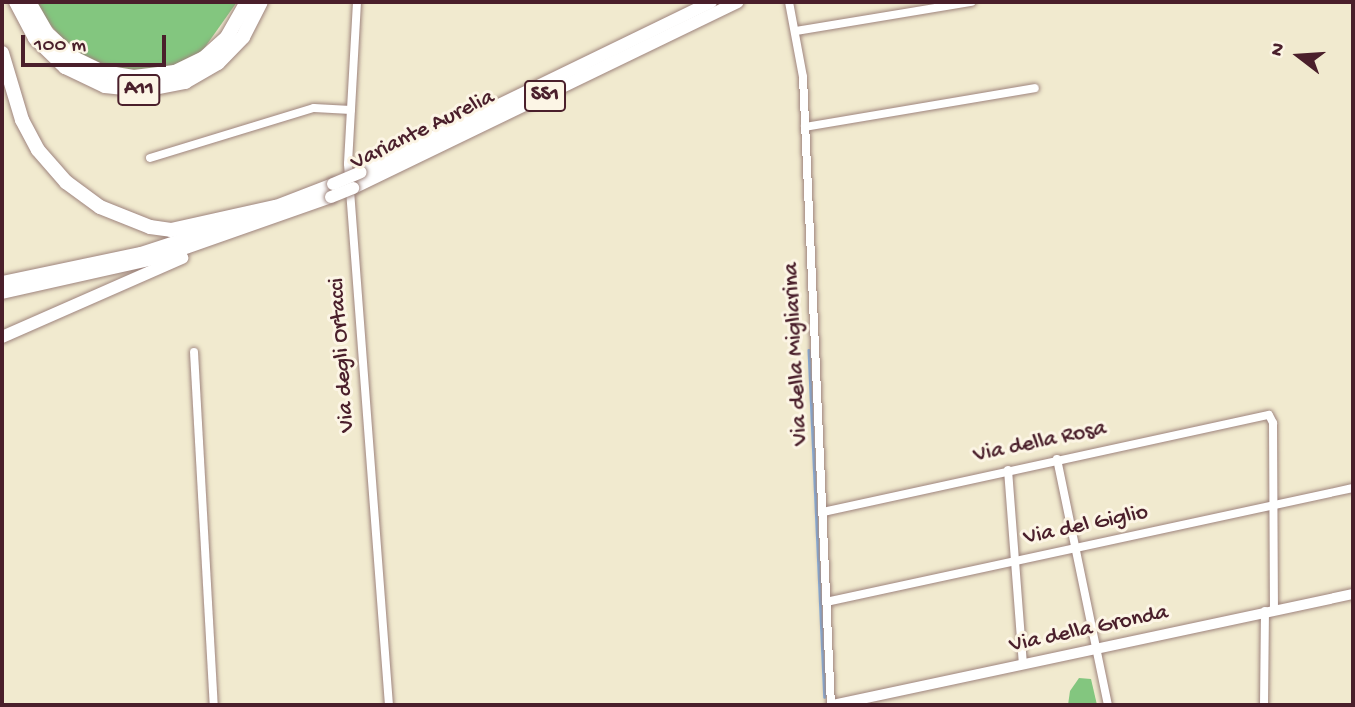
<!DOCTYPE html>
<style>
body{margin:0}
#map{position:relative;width:1355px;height:707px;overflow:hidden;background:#f1eacf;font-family:"Gochi Hand",sans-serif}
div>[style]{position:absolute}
.green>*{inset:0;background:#83c67f}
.stream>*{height:2.5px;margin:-1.25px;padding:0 1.25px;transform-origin:1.25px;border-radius:1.25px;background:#7cb1ea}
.roads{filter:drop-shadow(0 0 2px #9e847d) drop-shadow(0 0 2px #9e847d)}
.minor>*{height:8px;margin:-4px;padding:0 4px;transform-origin:4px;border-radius:4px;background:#fff}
.tertiary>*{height:10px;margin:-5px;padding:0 5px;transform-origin:5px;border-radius:5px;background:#fff}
.trunk>*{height:12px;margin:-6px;padding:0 6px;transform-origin:6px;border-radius:6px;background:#fff}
.motorway>*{height:14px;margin:-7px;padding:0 7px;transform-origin:7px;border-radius:7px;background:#fff}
.bridges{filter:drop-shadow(0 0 2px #9e847d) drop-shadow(0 0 2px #9e847d)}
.trunk-bridge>*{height:12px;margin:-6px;padding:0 6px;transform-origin:6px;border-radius:6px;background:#fff}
span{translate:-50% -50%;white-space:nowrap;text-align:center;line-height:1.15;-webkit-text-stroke:6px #fcf5e5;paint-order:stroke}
.shield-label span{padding:2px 5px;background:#fcf5e5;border:2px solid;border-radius:5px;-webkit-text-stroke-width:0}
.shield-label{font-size:21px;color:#4a1f2b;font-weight:700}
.street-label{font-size:23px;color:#4a1f2b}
.frame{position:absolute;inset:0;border:4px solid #4a1f2b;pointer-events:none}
.north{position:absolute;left:1264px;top:21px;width:70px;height:70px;-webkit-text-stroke:5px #fcf5e5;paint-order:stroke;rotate:287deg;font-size:19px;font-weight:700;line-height:28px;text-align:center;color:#4a1f2b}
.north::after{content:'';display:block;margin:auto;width:24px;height:32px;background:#4a1f2b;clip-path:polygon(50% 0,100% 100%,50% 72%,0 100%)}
.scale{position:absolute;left:21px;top:35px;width:145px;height:32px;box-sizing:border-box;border:4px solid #4a1f2b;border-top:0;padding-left:9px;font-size:21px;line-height:24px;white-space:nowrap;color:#4a1f2b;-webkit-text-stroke:5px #fcf5e5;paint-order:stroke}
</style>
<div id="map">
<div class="green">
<i style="clip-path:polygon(36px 2px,237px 2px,203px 50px,179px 65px,139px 72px,103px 67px,72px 49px,45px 19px)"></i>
<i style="clip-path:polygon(1079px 678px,1091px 679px,1097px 705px,1068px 705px,1070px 691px)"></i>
</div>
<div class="stream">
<i style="left:809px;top:350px;width:347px;rotate:87.4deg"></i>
</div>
<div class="roads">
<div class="minor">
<i style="left:357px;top:2px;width:162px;rotate:93.2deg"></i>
<i style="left:348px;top:164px;width:543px;rotate:85.67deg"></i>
<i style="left:789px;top:2px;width:76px;rotate:79.4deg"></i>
<i style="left:803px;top:77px;width:629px;rotate:87.45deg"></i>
<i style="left:796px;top:31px;width:178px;rotate:-9.4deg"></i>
<i style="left:805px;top:127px;width:233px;rotate:-9.6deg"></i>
<i style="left:150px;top:158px;width:171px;rotate:-17deg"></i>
<i style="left:314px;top:108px;width:37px;rotate:3deg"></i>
<i style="left:194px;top:352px;width:354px;rotate:86.8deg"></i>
<i style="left:1057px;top:459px;width:251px;rotate:78.3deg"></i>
<i style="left:1008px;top:470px;width:195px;rotate:85.6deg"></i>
<i style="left:823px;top:512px;width:456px;rotate:-12.3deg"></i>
<i style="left:1269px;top:415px;width:9px;rotate:63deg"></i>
<i style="left:1273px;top:423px;width:187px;rotate:89.7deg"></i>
<i style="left:826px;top:602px;width:539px;rotate:-12.21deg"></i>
<i style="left:1264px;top:705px;width:94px;rotate:-89.4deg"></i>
</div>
<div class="tertiary">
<i style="left:833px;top:705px;width:532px;rotate:-12.05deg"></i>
</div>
<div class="trunk">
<i style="left:361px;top:172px;width:389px;rotate:-25.9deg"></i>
<i style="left:353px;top:188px;width:427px;rotate:-25.8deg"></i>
<i style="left:268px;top:209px;width:70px;rotate:-21deg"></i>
<i style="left:2px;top:282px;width:142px;rotate:-11.8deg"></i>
<i style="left:141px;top:253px;width:109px;rotate:-18.1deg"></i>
<i style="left:2px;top:293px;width:159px;rotate:-12.7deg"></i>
<i style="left:157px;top:258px;width:184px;rotate:-19.3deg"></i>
<i style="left:2px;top:337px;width:197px;rotate:-23.7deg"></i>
</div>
<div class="motorway">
<i style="left:16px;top:2px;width:41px;rotate:62.2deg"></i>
<i style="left:35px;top:38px;width:42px;rotate:44deg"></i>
<i style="left:65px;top:67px;width:44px;rotate:25.4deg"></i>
<i style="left:105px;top:86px;width:38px;rotate:6deg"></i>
<i style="left:143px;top:90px;width:43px;rotate:-10.8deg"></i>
<i style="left:185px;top:82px;width:38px;rotate:-30deg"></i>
<i style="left:218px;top:63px;width:36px;rotate:-46deg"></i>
<i style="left:243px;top:37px;width:39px;rotate:-63deg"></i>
<i style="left:29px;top:2px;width:36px;rotate:60deg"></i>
<i style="left:47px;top:33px;width:37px;rotate:43deg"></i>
<i style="left:74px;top:58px;width:32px;rotate:26deg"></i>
<i style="left:103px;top:72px;width:31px;rotate:9deg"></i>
<i style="left:134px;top:77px;width:41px;rotate:-7deg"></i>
<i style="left:175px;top:72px;width:32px;rotate:-26deg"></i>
<i style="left:204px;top:58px;width:31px;rotate:-42deg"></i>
<i style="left:227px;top:37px;width:40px;rotate:-60.3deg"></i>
<i style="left:2px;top:53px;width:70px;rotate:73.4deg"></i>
<i style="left:22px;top:120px;width:34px;rotate:62deg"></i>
<i style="left:38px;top:150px;width:43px;rotate:48.8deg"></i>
<i style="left:66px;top:182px;width:42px;rotate:36.3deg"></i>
<i style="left:100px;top:207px;width:54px;rotate:21.8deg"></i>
<i style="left:150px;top:227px;width:21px;rotate:8deg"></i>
<i style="left:171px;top:230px;width:107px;rotate:-12.5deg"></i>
</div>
</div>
<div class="bridges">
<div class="trunk-bridge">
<i style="left:333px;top:184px;width:30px;rotate:-23deg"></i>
<i style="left:331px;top:197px;width:24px;rotate:-22deg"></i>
</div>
</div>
<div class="shield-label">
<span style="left:139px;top:90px">A11</span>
<span style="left:545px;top:96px">SS1</span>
</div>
<div class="street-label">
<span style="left:423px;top:131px;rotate:-26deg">Variante Aurelia</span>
<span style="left:797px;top:354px;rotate:-93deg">Via della Migliarina</span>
<span style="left:343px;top:355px;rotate:-94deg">Via degli Ortacci</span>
<span style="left:1040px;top:443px;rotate:-12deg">Via della Rosa</span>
<span style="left:1086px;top:526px;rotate:-12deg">Via del Giglio</span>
<span style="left:1089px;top:630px;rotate:-12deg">Via della Gronda</span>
</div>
<div class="frame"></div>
<div class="north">N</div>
<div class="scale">100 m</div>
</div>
